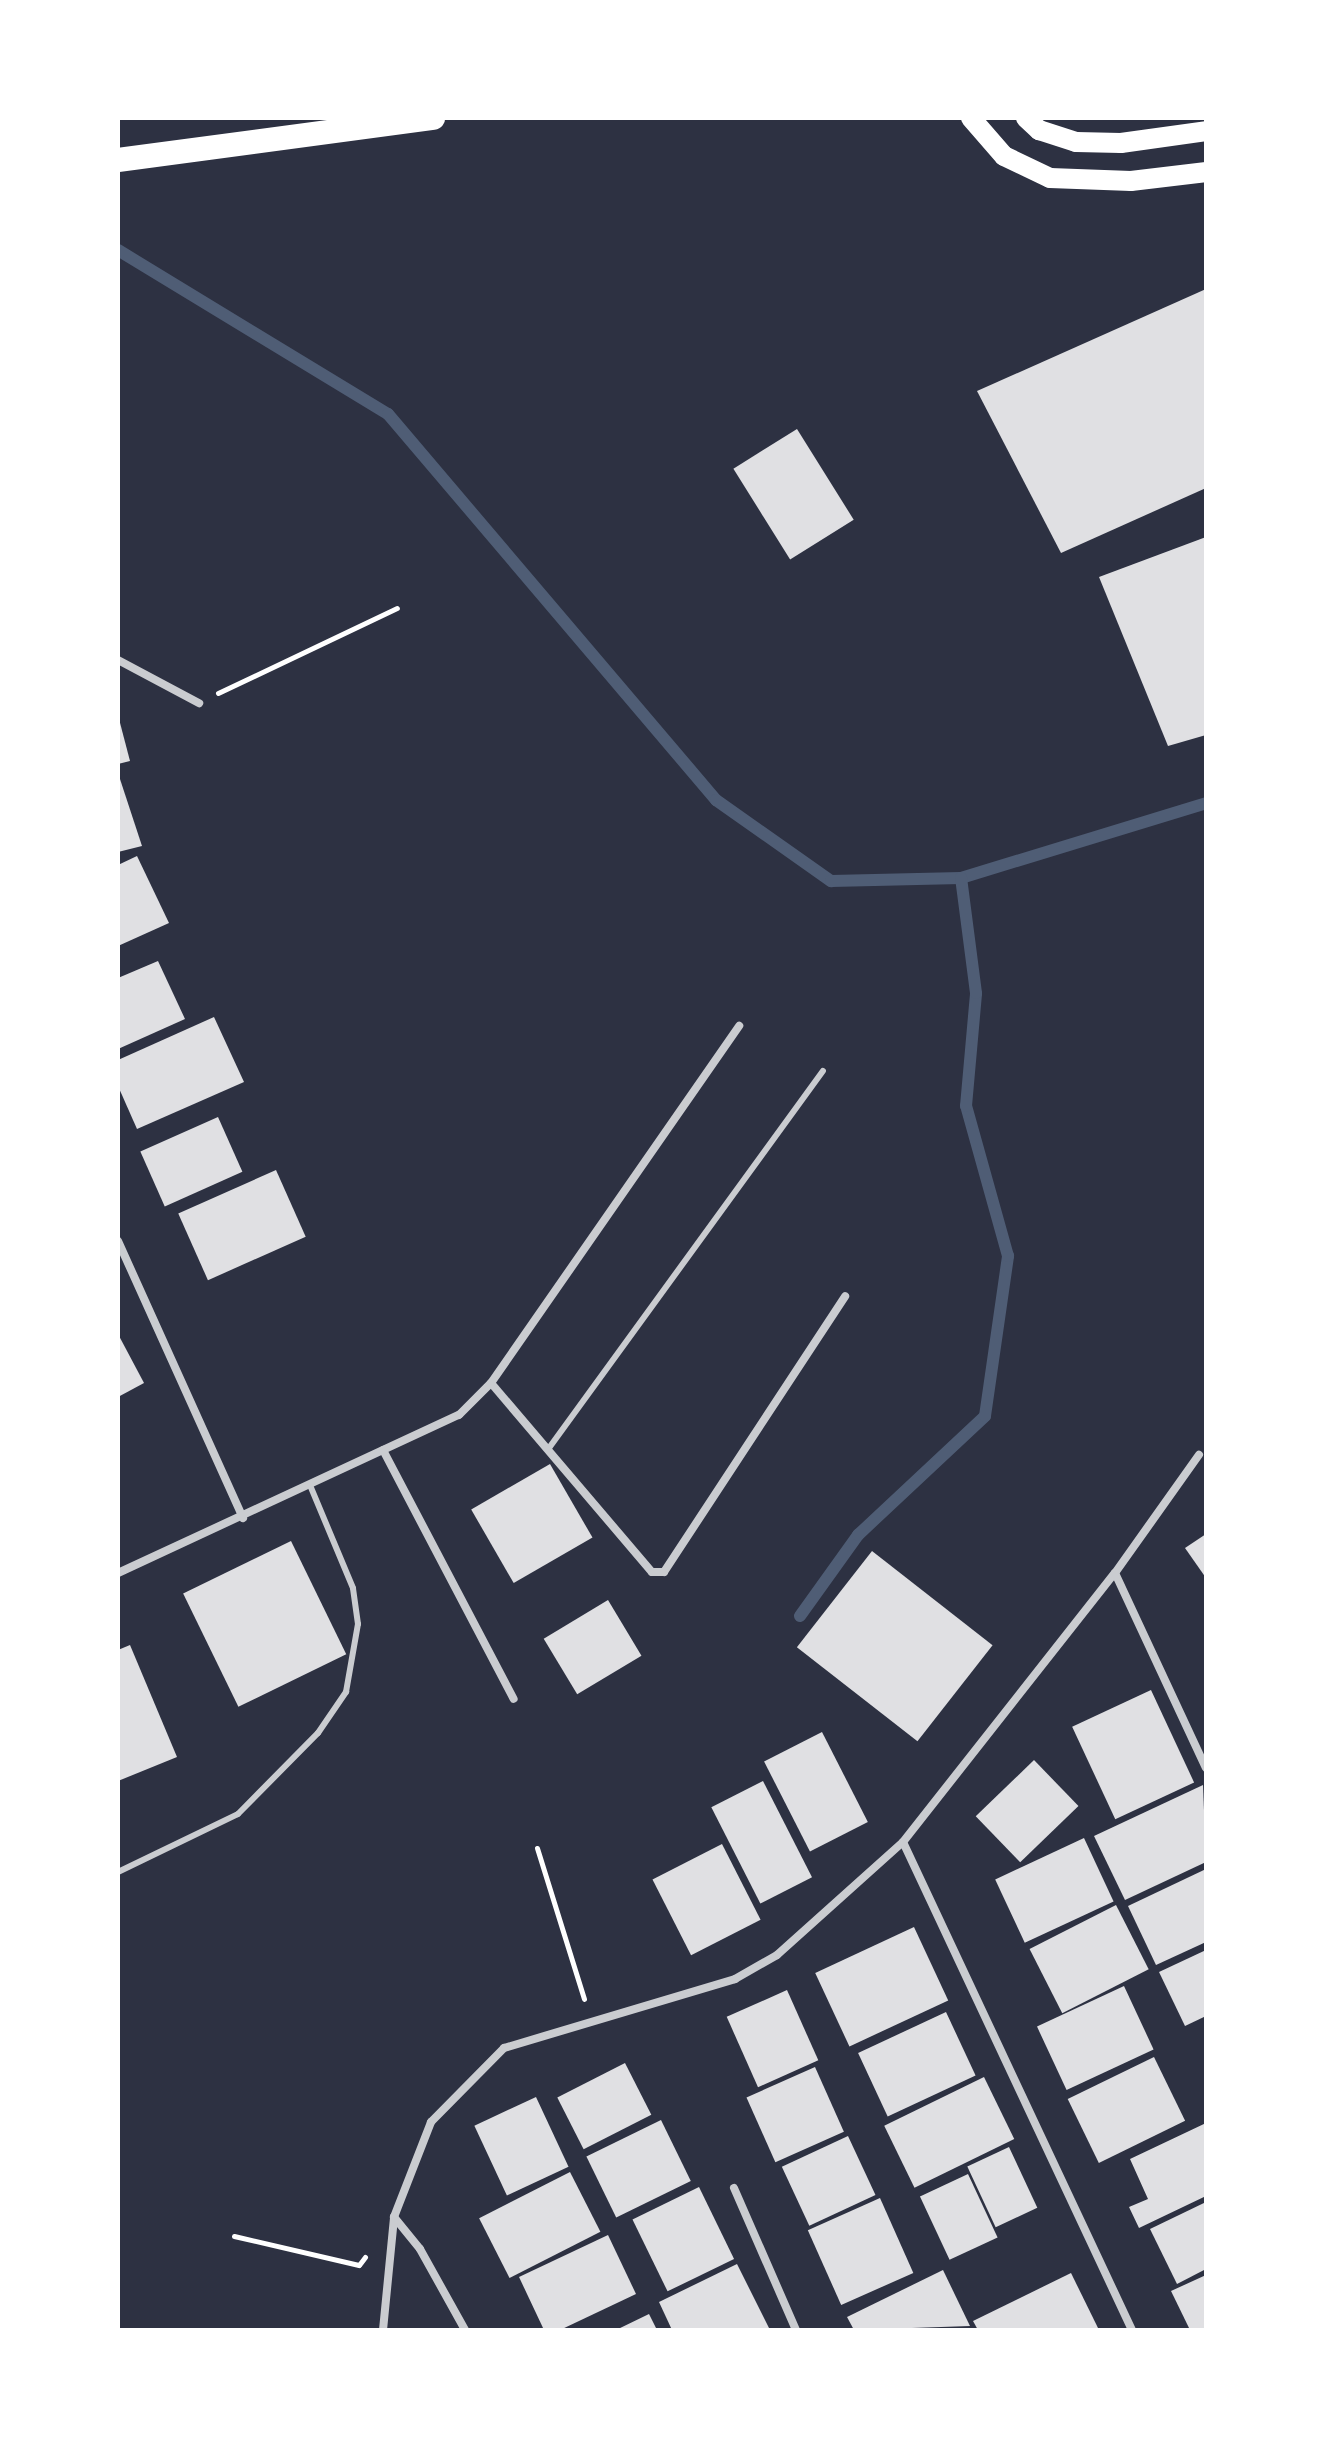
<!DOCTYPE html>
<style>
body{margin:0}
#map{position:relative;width:1324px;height:2448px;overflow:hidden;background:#2d3142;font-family:"IBM Plex Serif",serif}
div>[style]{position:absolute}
.stream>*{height:12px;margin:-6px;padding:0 6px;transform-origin:6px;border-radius:6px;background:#4f5d75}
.building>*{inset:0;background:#e0e0e3;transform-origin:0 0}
.path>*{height:5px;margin:-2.5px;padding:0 2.5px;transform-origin:2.5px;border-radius:2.5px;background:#fff}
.service>*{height:6px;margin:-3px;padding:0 3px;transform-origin:3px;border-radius:3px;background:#caccd0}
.minor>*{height:8px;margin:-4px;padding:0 4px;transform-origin:4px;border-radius:4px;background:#caccd0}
.primary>*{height:20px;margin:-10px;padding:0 10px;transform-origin:10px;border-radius:10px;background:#fff}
.motorway>*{height:24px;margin:-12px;padding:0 12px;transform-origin:12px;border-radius:12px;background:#fff}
span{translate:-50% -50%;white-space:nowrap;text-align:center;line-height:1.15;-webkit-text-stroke:8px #fff;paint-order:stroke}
.frame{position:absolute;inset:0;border:120px solid #fff;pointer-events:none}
</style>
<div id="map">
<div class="stream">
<i style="left:118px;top:250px;width:316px;rotate:31.3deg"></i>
<i style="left:388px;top:414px;width:507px;rotate:49.64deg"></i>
<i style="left:716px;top:800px;width:141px;rotate:35.2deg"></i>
<i style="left:831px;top:881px;width:130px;rotate:-1.3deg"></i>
<i style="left:961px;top:878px;width:256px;rotate:-17deg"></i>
<i style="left:800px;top:1616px;width:100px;rotate:-54.4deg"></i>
<i style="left:858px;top:1535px;width:174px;rotate:-43.1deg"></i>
<i style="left:985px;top:1416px;width:162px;rotate:-81.8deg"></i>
<i style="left:1008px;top:1256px;width:156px;rotate:-105.6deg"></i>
<i style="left:966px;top:1106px;width:113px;rotate:-84.9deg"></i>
<i style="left:976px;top:993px;width:116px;rotate:-97.4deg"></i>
</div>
<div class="building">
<i style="clip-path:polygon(1206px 289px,1206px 488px,1061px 553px,977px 391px)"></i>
<i style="left:797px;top:429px;width:107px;height:75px;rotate:58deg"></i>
<i style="clip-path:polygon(1206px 537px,1206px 735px,1168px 746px,1099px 577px)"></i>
<i style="clip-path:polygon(119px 719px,130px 761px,118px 764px,118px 720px)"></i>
<i style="clip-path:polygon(118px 773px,142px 846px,118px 852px)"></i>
<i style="clip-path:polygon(137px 856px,169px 923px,118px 946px,118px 865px)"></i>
<i style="clip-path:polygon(158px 961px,185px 1019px,118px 1049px,118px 978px)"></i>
<i style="clip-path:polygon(214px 1017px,244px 1082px,137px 1129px,118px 1086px,118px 1060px)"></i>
<i style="left:218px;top:1117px;width:60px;height:85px;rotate:66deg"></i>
<i style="left:276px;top:1170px;width:73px;height:107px;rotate:66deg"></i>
<i style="clip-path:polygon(118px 1334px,144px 1383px,118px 1397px)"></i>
<i style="left:550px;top:1464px;width:85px;height:91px;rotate:60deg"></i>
<i style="clip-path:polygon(1206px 1534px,1206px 1578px,1185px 1548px)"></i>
<i style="left:291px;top:1541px;width:126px;height:120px;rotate:64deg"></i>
<i style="left:872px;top:1551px;width:153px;height:122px;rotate:38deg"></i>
<i style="left:608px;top:1600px;width:65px;height:75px;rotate:59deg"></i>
<i style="clip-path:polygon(130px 1645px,177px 1757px,118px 1781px,118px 1650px)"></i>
<i style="left:1151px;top:1690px;width:102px;height:87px;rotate:65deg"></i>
<i style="left:822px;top:1732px;width:101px;height:65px;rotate:63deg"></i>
<i style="left:1034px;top:1760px;width:64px;height:81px;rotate:46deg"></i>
<i style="left:763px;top:1781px;width:108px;height:58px;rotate:63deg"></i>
<i style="clip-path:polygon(1203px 1785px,1206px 1862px,1125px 1900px,1094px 1836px)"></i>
<i style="left:1084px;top:1838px;width:70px;height:98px;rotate:65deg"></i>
<i style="left:722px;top:1844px;width:85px;height:78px;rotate:63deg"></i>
<i style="clip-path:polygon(1206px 1869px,1206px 1942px,1156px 1965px,1128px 1906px)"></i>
<i style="left:1116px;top:1905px;width:72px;height:97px;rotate:63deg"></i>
<i style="left:914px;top:1927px;width:81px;height:109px;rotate:65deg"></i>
<i style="clip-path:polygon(1206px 1950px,1206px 2016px,1185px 2026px,1159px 1972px)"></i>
<i style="left:1124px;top:1986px;width:70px;height:96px;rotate:65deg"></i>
<i style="left:787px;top:1990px;width:77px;height:66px;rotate:66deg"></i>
<i style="left:946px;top:2012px;width:70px;height:97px;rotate:65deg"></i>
<i style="left:1154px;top:2057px;width:71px;height:96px;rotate:64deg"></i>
<i style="left:625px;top:2063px;width:58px;height:76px;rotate:63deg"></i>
<i style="left:815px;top:2067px;width:71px;height:75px;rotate:66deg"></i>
<i style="left:984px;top:2077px;width:69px;height:111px;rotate:64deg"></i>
<i style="left:536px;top:2097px;width:77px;height:68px;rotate:65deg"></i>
<i style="left:661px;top:2120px;width:68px;height:83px;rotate:64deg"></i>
<i style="clip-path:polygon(1206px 2123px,1206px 2196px,1139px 2228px,1129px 2207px,1148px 2199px,1130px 2159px)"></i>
<i style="left:848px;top:2136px;width:65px;height:73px;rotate:65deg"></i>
<i style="left:1009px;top:2147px;width:67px;height:46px;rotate:65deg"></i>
<i style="left:570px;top:2172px;width:67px;height:102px;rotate:63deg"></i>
<i style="left:968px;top:2174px;width:70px;height:53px;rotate:65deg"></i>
<i style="left:699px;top:2187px;width:80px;height:74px;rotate:64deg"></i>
<i style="left:880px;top:2198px;width:82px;height:79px;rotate:66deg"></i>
<i style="clip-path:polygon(1206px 2202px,1206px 2269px,1177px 2284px,1150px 2229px)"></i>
<i style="clip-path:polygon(608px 2235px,636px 2294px,560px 2330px,544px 2330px,519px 2277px)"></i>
<i style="clip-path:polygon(737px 2264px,770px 2330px,672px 2330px,659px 2302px)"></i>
<i style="clip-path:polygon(943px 2270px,970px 2326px,854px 2330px,847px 2317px)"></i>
<i style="clip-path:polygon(1071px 2273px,1099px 2330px,978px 2330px,973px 2321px)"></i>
<i style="clip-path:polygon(1206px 2275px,1206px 2330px,1190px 2330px,1171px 2291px)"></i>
<i style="clip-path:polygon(649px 2314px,657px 2330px,616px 2330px)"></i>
</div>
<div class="path">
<i style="left:218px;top:693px;width:198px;rotate:-25.4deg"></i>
<i style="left:537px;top:1848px;width:158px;rotate:72.7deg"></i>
<i style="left:234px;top:2236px;width:128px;rotate:13.1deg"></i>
<i style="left:359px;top:2265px;width:10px;rotate:-53deg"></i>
</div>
<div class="service">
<i style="left:549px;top:1448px;width:466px;rotate:-54deg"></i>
<i style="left:118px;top:1872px;width:133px;rotate:-25.8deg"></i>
<i style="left:238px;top:1814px;width:114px;rotate:-45.4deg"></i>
<i style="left:318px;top:1733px;width:50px;rotate:-55.7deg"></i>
<i style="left:346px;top:1692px;width:69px;rotate:-80deg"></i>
<i style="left:358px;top:1624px;width:36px;rotate:-98deg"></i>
<i style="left:353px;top:1588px;width:112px;rotate:-112.7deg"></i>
</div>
<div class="minor">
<i style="left:118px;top:660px;width:92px;rotate:28deg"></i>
<i style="left:118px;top:1241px;width:304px;rotate:65.7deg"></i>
<i style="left:491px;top:1383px;width:248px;rotate:49.6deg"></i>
<i style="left:652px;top:1572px;width:12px"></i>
<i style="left:664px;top:1572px;width:330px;rotate:-56.7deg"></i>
<i style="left:383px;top:1450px;width:281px;rotate:62.3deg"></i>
<i style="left:118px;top:1573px;width:376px;rotate:-24.9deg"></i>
<i style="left:459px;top:1415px;width:45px;rotate:-45deg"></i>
<i style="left:491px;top:1383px;width:435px;rotate:-55.2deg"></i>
<i style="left:1115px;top:1573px;width:215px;rotate:65deg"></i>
<i style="left:903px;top:1842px;width:539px;rotate:64.86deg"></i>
<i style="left:734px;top:2188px;width:155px;rotate:66.4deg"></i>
<i style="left:394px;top:2217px;width:41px;rotate:50.9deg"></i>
<i style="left:420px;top:2249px;width:93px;rotate:60.9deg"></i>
<i style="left:383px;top:2330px;width:114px;rotate:-84.4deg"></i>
<i style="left:394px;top:2217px;width:102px;rotate:-68.7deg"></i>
<i style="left:431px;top:2122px;width:104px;rotate:-45.4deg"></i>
<i style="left:504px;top:2048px;width:241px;rotate:-16.6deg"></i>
<i style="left:735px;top:1979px;width:48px;rotate:-29.7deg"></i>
<i style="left:777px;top:1955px;width:169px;rotate:-41.9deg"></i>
<i style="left:903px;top:1842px;width:342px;rotate:-51.8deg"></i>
<i style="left:1115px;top:1573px;width:145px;rotate:-54.6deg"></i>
</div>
<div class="primary">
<i style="left:971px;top:118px;width:50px;rotate:49deg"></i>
<i style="left:1004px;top:156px;width:51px;rotate:25.6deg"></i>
<i style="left:1050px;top:178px;width:81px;rotate:2.1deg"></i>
<i style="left:1131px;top:181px;width:76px;rotate:-6.8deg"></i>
<i style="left:1026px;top:118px;width:18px;rotate:43deg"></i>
<i style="left:1039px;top:130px;width:39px;rotate:18deg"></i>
<i style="left:1076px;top:142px;width:45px;rotate:1.3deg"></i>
<i style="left:1121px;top:143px;width:86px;rotate:-8deg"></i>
</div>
<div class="motorway">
<i style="left:118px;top:160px;width:318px;rotate:-7.6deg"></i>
</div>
<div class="frame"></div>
</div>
